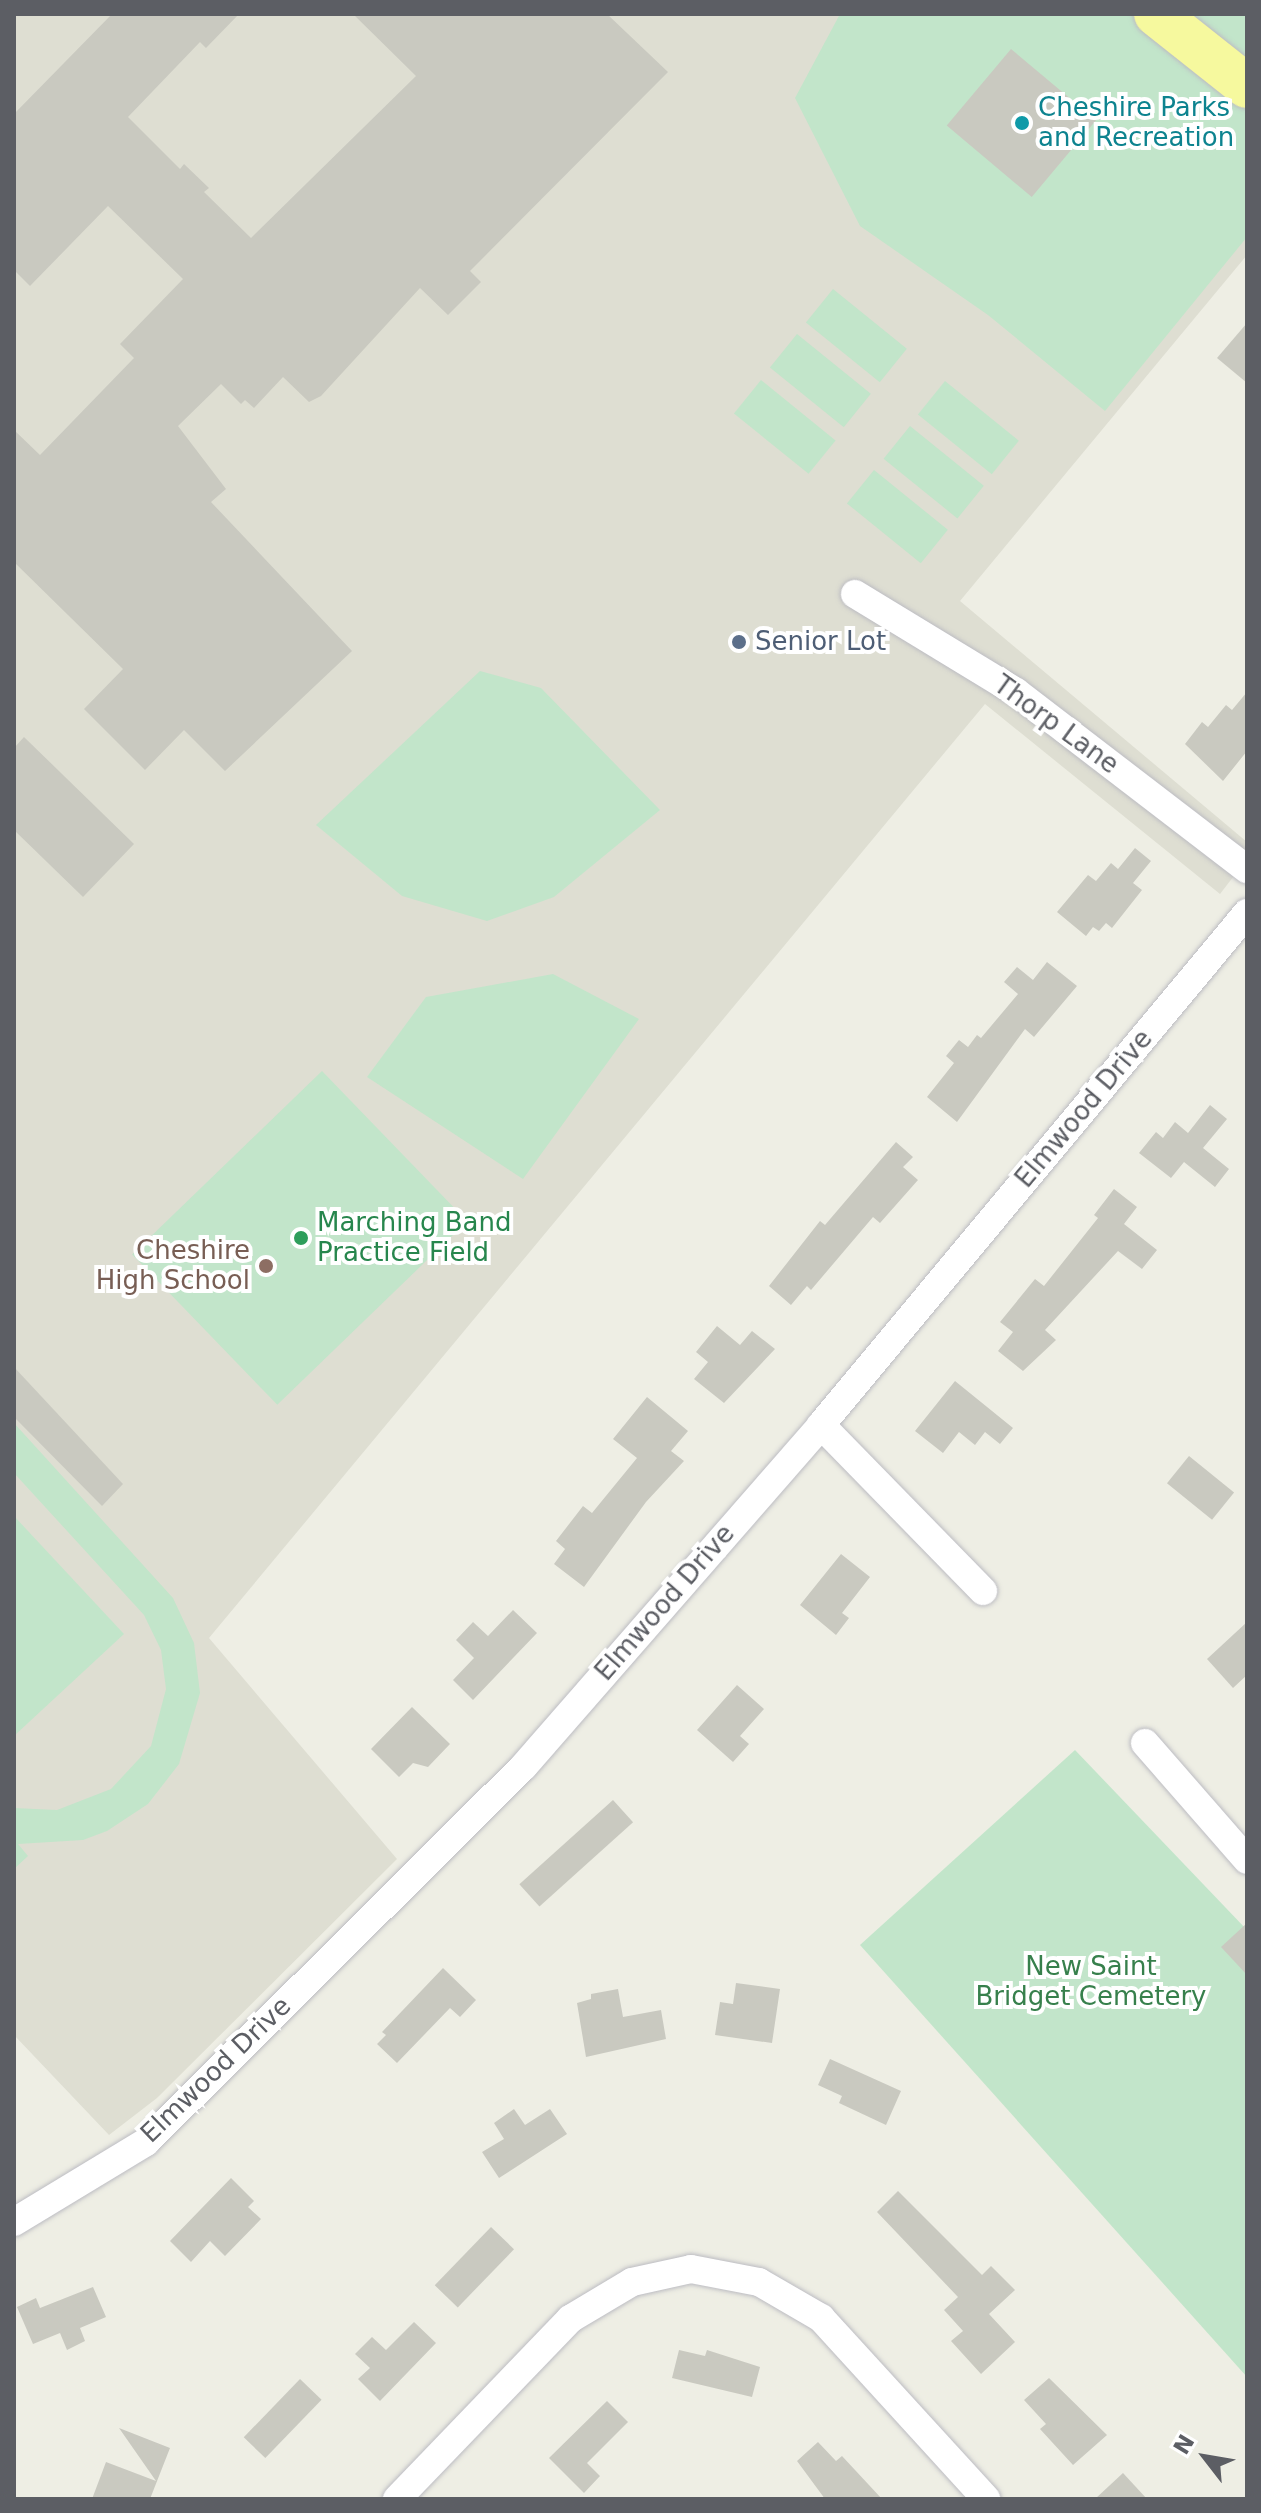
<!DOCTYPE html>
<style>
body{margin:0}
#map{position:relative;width:1261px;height:2513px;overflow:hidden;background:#eeeee4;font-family:"DejaVu Sans",sans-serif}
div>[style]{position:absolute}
.education>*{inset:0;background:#deded2}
.green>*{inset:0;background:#c2e5ca;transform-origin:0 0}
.building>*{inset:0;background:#c9c9c0;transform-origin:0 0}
.roads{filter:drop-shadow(0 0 2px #bcbcc2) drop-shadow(0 0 2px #bcbcc2)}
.minor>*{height:28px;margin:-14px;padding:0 14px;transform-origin:14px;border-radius:14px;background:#fff}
.trunk>*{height:44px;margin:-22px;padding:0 22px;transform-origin:22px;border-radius:22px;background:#f6f99e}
.dots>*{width:22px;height:22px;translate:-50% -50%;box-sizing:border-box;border:4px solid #fff;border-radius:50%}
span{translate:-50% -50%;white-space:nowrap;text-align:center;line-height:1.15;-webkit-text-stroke:8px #fff;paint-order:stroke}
.culture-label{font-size:26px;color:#0d838f}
.left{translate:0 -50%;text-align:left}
.service-label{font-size:26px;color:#4e5e75}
.street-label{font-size:26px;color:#5c5e64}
.leisure-label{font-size:26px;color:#27864d}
.education-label{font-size:26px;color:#785e54}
.right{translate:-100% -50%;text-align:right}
.park-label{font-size:26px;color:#37804c}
.frame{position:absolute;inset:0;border:16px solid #5c5e64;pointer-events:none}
.north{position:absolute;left:1165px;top:2417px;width:80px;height:80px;-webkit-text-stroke:6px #fff;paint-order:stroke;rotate:301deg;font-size:22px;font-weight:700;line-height:32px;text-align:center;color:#5c5e64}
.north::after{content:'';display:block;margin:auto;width:28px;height:36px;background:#5c5e64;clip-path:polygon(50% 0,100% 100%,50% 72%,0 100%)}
</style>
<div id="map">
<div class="education">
<i style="clip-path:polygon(14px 14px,1081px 14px,1247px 155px,1247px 255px,960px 601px,1247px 842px,1247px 859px,1220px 894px,985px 704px,209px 1638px,397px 1859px,157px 2098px,109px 2135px,14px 2035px)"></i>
</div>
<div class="green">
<i style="clip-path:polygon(840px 14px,1247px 14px,1247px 237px,1105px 411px,988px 315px,860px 226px,795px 98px)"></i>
<i style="left:833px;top:289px;width:95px;height:43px;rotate:39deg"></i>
<i style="left:797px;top:334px;width:95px;height:43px;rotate:39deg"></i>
<i style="left:761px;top:380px;width:96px;height:43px;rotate:39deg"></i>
<i style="left:945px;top:381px;width:95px;height:43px;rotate:39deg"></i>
<i style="left:910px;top:426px;width:95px;height:42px;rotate:39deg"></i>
<i style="left:874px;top:470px;width:95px;height:43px;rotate:39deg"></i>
<i style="clip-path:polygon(480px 671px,541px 688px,660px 810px,554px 897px,487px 921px,402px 896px,316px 825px)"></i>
<i style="clip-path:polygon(553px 974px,639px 1019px,523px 1179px,367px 1077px,426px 997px)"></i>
<i style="left:322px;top:1071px;width:209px;height:264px;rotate:46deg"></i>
<i style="clip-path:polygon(14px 1423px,173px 1598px,194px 1643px,200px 1693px,179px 1764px,148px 1804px,107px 1831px,83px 1840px,18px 1844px,28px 1856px,14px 1869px,14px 1808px,57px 1810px,111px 1789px,151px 1746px,166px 1689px,161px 1650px,144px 1615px,14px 1473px)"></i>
<i style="clip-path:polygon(14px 1516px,124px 1634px,14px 1736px)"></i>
<i style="clip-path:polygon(1075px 1750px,1247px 1930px,1247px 2377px,860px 1945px)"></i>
</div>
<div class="building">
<i style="clip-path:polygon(112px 14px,239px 14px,206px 48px,200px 42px,128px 117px,180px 169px,184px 164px,209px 188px,204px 192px,251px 238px,416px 76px,353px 14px,607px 14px,668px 72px,470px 271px,481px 282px,448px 315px,420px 288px,321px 396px,309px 402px,283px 377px,254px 408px,245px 400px,241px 404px,221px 384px,178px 426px,226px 489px,211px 502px,352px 651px,225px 771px,184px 730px,145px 770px,84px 709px,123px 669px,14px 562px,14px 430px,40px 455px,134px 358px,120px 344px,183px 279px,108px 206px,30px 286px,14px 270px,14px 114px)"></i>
<i style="left:1011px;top:49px;width:111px;height:100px;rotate:40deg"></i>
<i style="clip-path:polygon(1247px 323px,1247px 383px,1217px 358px)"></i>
<i style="clip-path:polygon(1247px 692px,1247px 751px,1223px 781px,1185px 744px,1202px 722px,1208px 727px,1226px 705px,1232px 710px)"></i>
<i style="clip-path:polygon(24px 737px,134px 844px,83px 897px,14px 830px,14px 748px)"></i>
<i style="clip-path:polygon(1135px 848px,1151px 861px,1133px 883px,1142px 890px,1112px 928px,1106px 923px,1099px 931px,1093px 927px,1086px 936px,1057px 912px,1088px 875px,1096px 881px,1111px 863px,1118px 869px)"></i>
<i style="clip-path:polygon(1047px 962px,1077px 986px,1034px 1037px,1025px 1029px,957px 1122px,927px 1097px,954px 1063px,946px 1056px,959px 1040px,968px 1047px,977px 1035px,981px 1038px,1018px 994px,1004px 982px,1017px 967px,1033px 980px)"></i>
<i style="clip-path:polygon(1210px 1105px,1227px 1119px,1203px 1148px,1229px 1169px,1215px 1187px,1184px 1162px,1171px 1178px,1139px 1153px,1156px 1132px,1163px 1138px,1175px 1122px,1188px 1133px)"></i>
<i style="clip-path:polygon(896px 1142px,913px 1157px,903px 1167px,918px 1180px,880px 1223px,873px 1217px,811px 1290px,807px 1286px,791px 1305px,769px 1286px,820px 1221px,825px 1225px)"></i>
<i style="clip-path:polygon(1114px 1189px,1137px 1207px,1124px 1224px,1157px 1250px,1142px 1269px,1118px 1251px,1045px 1330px,1056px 1340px,1023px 1371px,998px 1351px,1013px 1332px,1000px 1322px,1035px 1279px,1044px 1286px,1098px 1218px,1094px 1215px)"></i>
<i style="clip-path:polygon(717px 1326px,740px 1345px,752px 1331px,775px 1349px,724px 1403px,694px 1379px,708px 1362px,696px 1352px)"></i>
<i style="clip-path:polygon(14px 1367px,123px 1484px,102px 1506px,14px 1417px)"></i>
<i style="clip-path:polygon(955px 1381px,1013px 1428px,1000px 1444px,985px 1432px,975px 1445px,959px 1432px,943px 1453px,915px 1431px)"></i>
<i style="clip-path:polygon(647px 1397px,688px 1431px,671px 1451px,684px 1461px,646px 1502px,584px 1587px,554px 1564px,565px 1549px,556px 1541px,583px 1506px,592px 1513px,637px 1458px,613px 1439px)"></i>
<i style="left:1189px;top:1456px;width:58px;height:35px;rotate:39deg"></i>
<i style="clip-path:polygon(841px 1554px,870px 1577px,842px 1613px,849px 1618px,836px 1635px,800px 1605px)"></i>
<i style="clip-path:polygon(513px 1610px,537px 1633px,473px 1700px,453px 1680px,474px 1658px,456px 1640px,473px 1622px,488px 1636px)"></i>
<i style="clip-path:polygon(1247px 1622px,1247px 1675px,1233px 1688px,1207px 1659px)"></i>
<i style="clip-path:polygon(737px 1685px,764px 1709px,740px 1736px,749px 1744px,733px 1762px,697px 1730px)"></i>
<i style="clip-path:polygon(412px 1707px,450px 1744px,428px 1767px,413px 1763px,399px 1777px,371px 1749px)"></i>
<i style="left:613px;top:1800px;width:30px;height:126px;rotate:48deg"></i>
<i style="clip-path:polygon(1247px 1923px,1247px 1975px,1221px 1947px)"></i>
<i style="clip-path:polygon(443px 1968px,476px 2000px,460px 2017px,450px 2008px,397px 2063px,377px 2044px,386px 2035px,382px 2032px)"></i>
<i style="clip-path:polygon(736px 1983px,780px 1989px,772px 2043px,715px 2035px,720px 2002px,733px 2004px)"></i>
<i style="clip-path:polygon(618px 1989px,623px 2017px,661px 2010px,666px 2039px,586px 2057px,577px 2003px,591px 1999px,591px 1994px)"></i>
<i style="clip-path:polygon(830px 2059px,901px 2091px,886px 2125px,839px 2103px,842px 2096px,818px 2085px)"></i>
<i style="clip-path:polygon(514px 2109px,525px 2125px,550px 2109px,567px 2134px,499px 2178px,482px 2152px,504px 2139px,494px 2123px)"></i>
<i style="clip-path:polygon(231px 2178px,254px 2201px,248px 2207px,261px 2219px,225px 2256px,210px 2241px,191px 2262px,170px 2241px)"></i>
<i style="clip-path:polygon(898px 2191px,982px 2275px,991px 2266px,1015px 2290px,989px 2314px,1015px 2342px,981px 2374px,951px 2341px,963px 2331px,944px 2310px,958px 2297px,877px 2212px)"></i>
<i style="left:491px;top:2227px;width:32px;height:81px;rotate:44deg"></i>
<i style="clip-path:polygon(93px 2287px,106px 2317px,80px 2328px,85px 2341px,67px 2350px,60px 2333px,33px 2344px,17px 2307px,36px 2298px,40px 2308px)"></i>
<i style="clip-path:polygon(414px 2322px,436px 2343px,380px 2401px,358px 2379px,370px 2368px,355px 2354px,372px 2337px,386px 2350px)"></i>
<i style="clip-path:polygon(679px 2350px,705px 2356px,707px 2350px,760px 2367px,752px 2397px,672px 2378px)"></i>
<i style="clip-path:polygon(1049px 2378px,1107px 2435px,1073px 2465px,1040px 2429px,1046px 2424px,1024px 2400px)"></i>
<i style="left:300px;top:2379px;width:30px;height:81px;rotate:44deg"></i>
<i style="clip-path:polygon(607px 2401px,628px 2422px,587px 2463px,600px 2476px,584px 2493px,549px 2458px)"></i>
<i style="clip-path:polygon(119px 2428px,170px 2448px,150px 2499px,92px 2499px,106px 2462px,156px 2481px)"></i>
<i style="clip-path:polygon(818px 2442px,836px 2461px,842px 2456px,882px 2499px,825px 2499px,797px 2461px)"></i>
<i style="clip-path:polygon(1123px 2473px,1147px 2499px,1095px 2499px)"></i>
</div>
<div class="roads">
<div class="minor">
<i style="left:855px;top:594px;width:188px;rotate:31.3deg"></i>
<i style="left:1016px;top:692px;width:291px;rotate:37.5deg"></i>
<i style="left:821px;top:1425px;width:232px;rotate:45.7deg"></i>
<i style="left:1145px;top:1743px;width:155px;rotate:48.9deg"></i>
<i style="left:14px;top:2222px;width:154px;rotate:-31.2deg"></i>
<i style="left:146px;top:2142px;width:533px;rotate:-44.85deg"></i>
<i style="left:524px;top:1766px;width:452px;rotate:-48.9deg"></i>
<i style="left:821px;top:1425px;width:666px;rotate:-50.24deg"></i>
<i style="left:397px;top:2499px;width:250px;rotate:-46.1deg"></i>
<i style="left:570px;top:2319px;width:72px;rotate:-30.8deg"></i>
<i style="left:632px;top:2282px;width:60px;rotate:-12.4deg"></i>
<i style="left:691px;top:2269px;width:69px;rotate:10.8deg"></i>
<i style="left:759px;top:2282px;width:72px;rotate:30.1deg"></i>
<i style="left:821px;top:2318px;width:245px;rotate:47.6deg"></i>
</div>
<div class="trunk">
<i style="left:1156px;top:14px;width:116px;rotate:38.4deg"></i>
</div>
</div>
<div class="dots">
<i style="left:1022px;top:123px;background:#0f9aa8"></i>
<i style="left:739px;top:642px;background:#5c6f8a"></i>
<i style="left:301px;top:1238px;background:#2e9e5b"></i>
<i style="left:266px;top:1266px;background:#8d6e63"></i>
</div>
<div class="culture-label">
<span class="left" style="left:1038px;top:123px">Cheshire Parks<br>and Recreation</span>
</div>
<div class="service-label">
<span class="left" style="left:755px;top:642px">Senior Lot</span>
</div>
<div class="street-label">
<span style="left:1056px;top:725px;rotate:36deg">Thorp Lane</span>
<span style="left:1084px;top:1109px;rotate:-50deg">Elmwood Drive</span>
<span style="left:665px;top:1603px;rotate:-49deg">Elmwood Drive</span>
<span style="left:216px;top:2070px;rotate:-44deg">Elmwood Drive</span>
</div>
<div class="leisure-label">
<span class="left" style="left:317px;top:1238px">Marching Band<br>Practice Field</span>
</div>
<div class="education-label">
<span class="right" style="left:250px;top:1266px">Cheshire<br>High School</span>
</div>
<div class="park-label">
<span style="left:1091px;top:1982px">New Saint<br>Bridget Cemetery</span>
</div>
<div class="frame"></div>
<div class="north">N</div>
</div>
